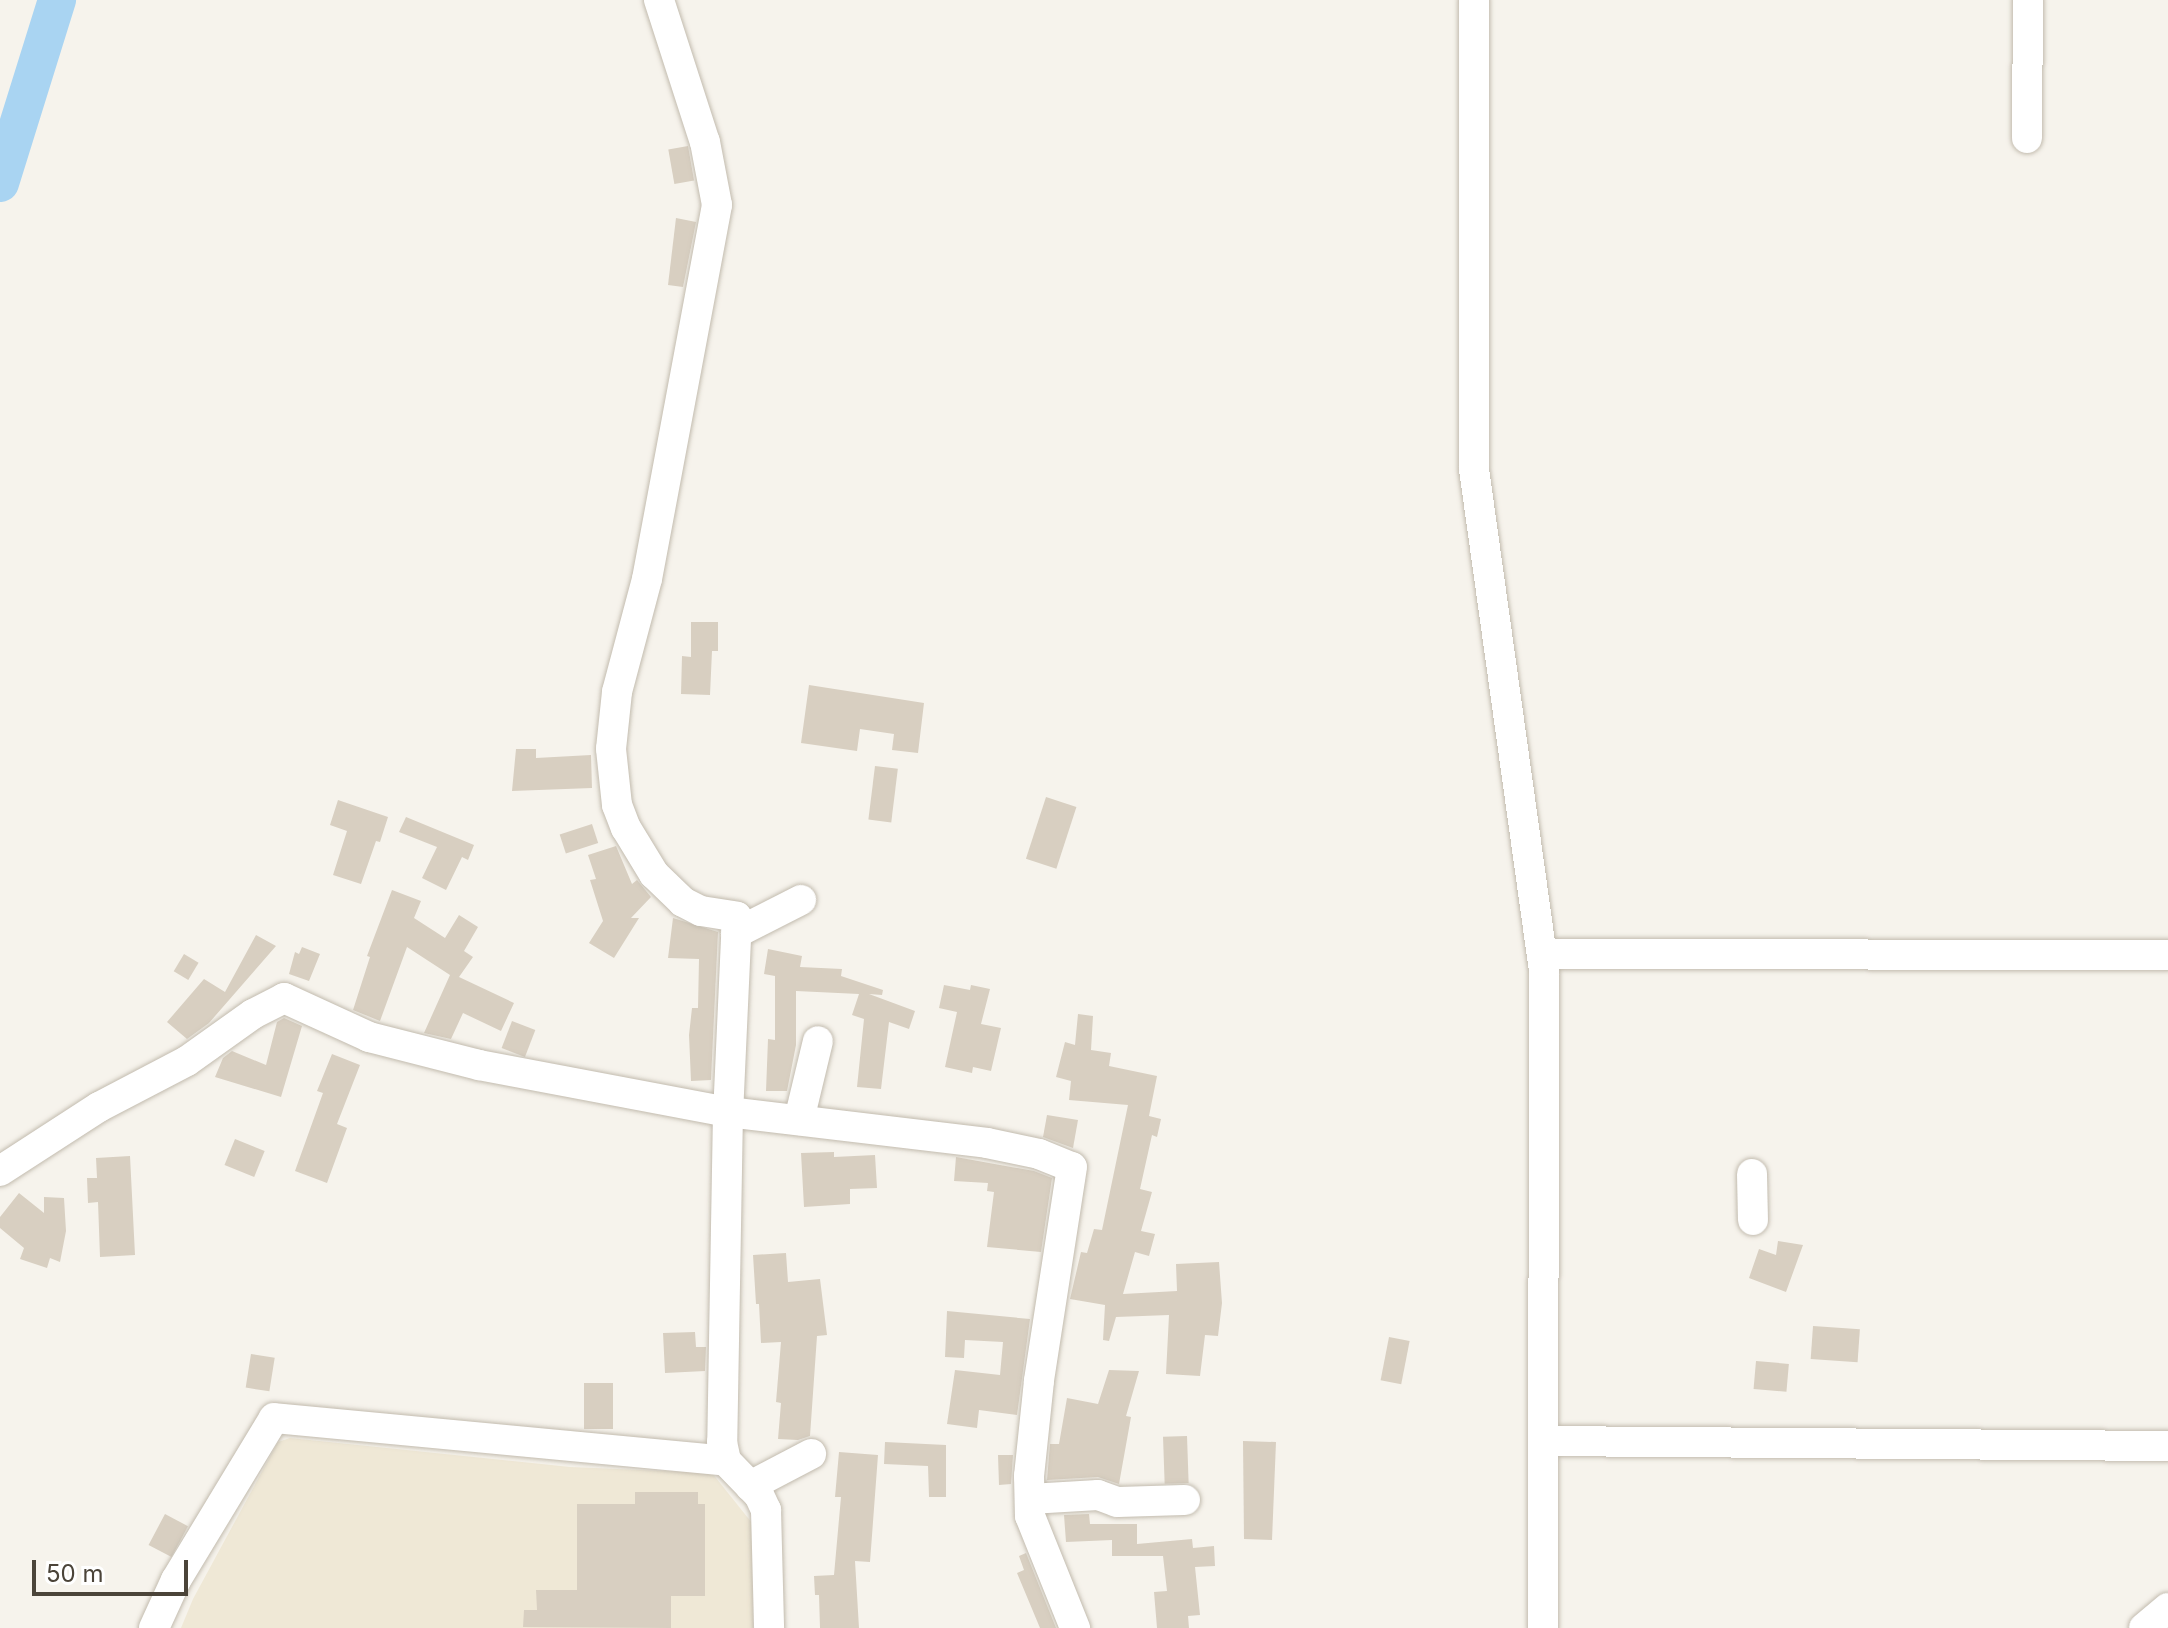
<!DOCTYPE html>
<style>
body{margin:0}
#map{position:relative;width:2168px;height:1628px;overflow:hidden;background:#f6f3ec;font-family:Inter,sans-serif}
div>[style]{position:absolute}
.education>*{inset:0;background:#efe8d6}
.river>*{height:38px;margin:-19px;padding:0 19px;transform-origin:19px;border-radius:19px;background:#a9d4f2}
.building>*{inset:0;background:#d8cfc1;transform-origin:0 0}
.roads{filter:drop-shadow(0 0 2px #c2bbae) drop-shadow(0 0 2px #c2bbae)}
.minor>*{height:30px;margin:-15px;padding:0 15px;transform-origin:15px;border-radius:15px;background:#fff}
span{translate:-50% -50%;white-space:nowrap;text-align:center;line-height:1.15;-webkit-text-stroke:6px #fff;paint-order:stroke}
.scale{position:absolute;left:32px;top:1560px;width:156px;height:36px;box-sizing:border-box;border:4px solid #4b4439;border-top:0;padding-left:10px;font-size:24px;line-height:28px;white-space:nowrap;color:#4b4439;-webkit-text-stroke:6px #fff;paint-order:stroke}
</style>
<div id="map">
<div class="education">
<i style="clip-path:polygon(290px 1438px,570px 1467px,712px 1473px,752px 1523px,753px 1628px,181px 1628px,193px 1599px,278px 1442px)"></i>
</div>
<div class="river">
<i style="left:0;top:183px;width:192px;rotate:-72.7deg"></i>
</div>
<div class="building">
<i style="left:688px;top:146px;width:35px;height:20px;rotate:80deg"></i>
<i style="clip-path:polygon(676px 218px,696px 222px,683px 287px,668px 285px)"></i>
<i style="clip-path:polygon(691px 622px,718px 622px,718px 651px,712px 651px,710px 695px,681px 694px,682px 656px,691px 657px)"></i>
<i style="clip-path:polygon(809px 685px,924px 703px,918px 753px,892px 750px,894px 734px,860px 729px,857px 751px,801px 743px)"></i>
<i style="clip-path:polygon(516px 749px,536px 749px,536px 758px,591px 755px,592px 788px,512px 791px)"></i>
<i style="left:875px;top:766px;width:23px;height:54px;rotate:7deg"></i>
<i style="left:1046px;top:797px;width:32px;height:65px;rotate:18deg"></i>
<i style="clip-path:polygon(338px 800px,388px 817px,380px 842px,376px 841px,361px 884px,333px 875px,347px 831px,330px 825px)"></i>
<i style="clip-path:polygon(406px 817px,474px 845px,468px 860px,462px 857px,446px 890px,422px 878px,437px 847px,399px 832px)"></i>
<i style="left:592px;top:824px;width:20px;height:34px;rotate:72deg"></i>
<i style="clip-path:polygon(616px 846px,632px 884px,637px 880px,651px 897px,631px 918px,639px 918px,614px 958px,589px 943px,603px 921px,590px 880px,596px 879px,588px 855px)"></i>
<i style="clip-path:polygon(392px 890px,421px 901px,414px 918px,445px 938px,459px 915px,478px 927px,464px 951px,473px 957px,459px 977px,514px 1003px,501px 1031px,463px 1013px,451px 1039px,424px 1033px,450px 975px,407px 947px,380px 1021px,353px 1010px,370px 957px,367px 956px)"></i>
<i style="clip-path:polygon(673px 918px,718px 932px,711px 1080px,691px 1081px,689px 1035px,692px 1008px,698px 1008px,699px 959px,668px 958px)"></i>
<i style="clip-path:polygon(256px 935px,276px 946px,209px 1023px,187px 1039px,167px 1022px,204px 979px,225px 992px)"></i>
<i style="clip-path:polygon(302px 947px,320px 954px,309px 981px,289px 974px,295px 952px,299px 954px)"></i>
<i style="clip-path:polygon(768px 949px,802px 956px,800px 967px,842px 969px,841px 976px,883px 990px,882px 995px,869px 994px,915px 1011px,909px 1029px,889px 1022px,881px 1089px,857px 1087px,864px 1019px,852px 1015px,859px 994px,796px 991px,796px 1045px,787px 1091px,766px 1091px,768px 1039px,775px 1040px,775px 976px,764px 974px)"></i>
<i style="left:184px;top:954px;width:17px;height:20px;rotate:31deg"></i>
<i style="clip-path:polygon(944px 985px,970px 990px,971px 985px,990px 989px,981px 1024px,1001px 1028px,991px 1071px,973px 1067px,972px 1073px,945px 1067px,957px 1012px,939px 1008px)"></i>
<i style="clip-path:polygon(1078px 1014px,1093px 1016px,1091px 1050px,1111px 1053px,1109px 1066px,1157px 1076px,1149px 1116px,1161px 1119px,1157px 1137px,1152px 1135px,1140px 1189px,1152px 1192px,1141px 1231px,1155px 1234px,1149px 1256px,1135px 1252px,1123px 1294px,1177px 1291px,1176px 1264px,1219px 1262px,1222px 1303px,1218px 1336px,1205px 1335px,1200px 1376px,1166px 1374px,1169px 1315px,1116px 1317px,1109px 1341px,1103px 1340px,1105px 1305px,1070px 1299px,1081px 1252px,1087px 1253px,1094px 1229px,1102px 1230px,1128px 1105px,1069px 1100px,1071px 1081px,1056px 1077px,1065px 1042px,1075px 1045px)"></i>
<i style="clip-path:polygon(284px 1018px,302px 1026px,281px 1097px,215px 1077px,223px 1058px,232px 1051px,266px 1065px,277px 1022px)"></i>
<i style="left:512px;top:1021px;width:25px;height:29px;rotate:21deg"></i>
<i style="clip-path:polygon(332px 1054px,360px 1065px,337px 1124px,347px 1128px,327px 1183px,295px 1171px,323px 1093px,317px 1091px)"></i>
<i style="clip-path:polygon(1047px 1115px,1078px 1120px,1073px 1148px,1043px 1137px)"></i>
<i style="left:235px;top:1139px;width:32px;height:28px;rotate:22deg"></i>
<i style="clip-path:polygon(834px 1152px,834px 1157px,875px 1155px,877px 1188px,850px 1189px,850px 1204px,804px 1207px,801px 1153px)"></i>
<i style="clip-path:polygon(130px 1156px,135px 1255px,100px 1257px,98px 1202px,88px 1203px,87px 1178px,97px 1178px,96px 1158px)"></i>
<i style="clip-path:polygon(956px 1157px,1034px 1171px,1052px 1178px,1041px 1252px,987px 1247px,994px 1192px,987px 1191px,988px 1183px,954px 1181px)"></i>
<i style="clip-path:polygon(19px 1193px,44px 1213px,44px 1197px,64px 1198px,66px 1231px,60px 1262px,50px 1258px,47px 1268px,20px 1259px,24px 1248px,0 1228px,0 1217px)"></i>
<i style="clip-path:polygon(1778px 1241px,1803px 1245px,1786px 1292px,1749px 1278px,1759px 1249px,1776px 1255px)"></i>
<i style="clip-path:polygon(786px 1253px,788px 1282px,820px 1279px,827px 1335px,817px 1336px,810px 1436px,798px 1440px,778px 1439px,781px 1403px,776px 1402px,781px 1342px,761px 1343px,759px 1304px,756px 1304px,753px 1255px)"></i>
<i style="clip-path:polygon(947px 1311px,1030px 1319px,1017px 1415px,979px 1410px,977px 1428px,947px 1424px,955px 1370px,1000px 1375px,1003px 1342px,965px 1340px,964px 1358px,945px 1357px)"></i>
<i style="left:1813px;top:1326px;width:47px;height:33px;rotate:4deg"></i>
<i style="clip-path:polygon(695px 1332px,696px 1347px,706px 1347px,705px 1371px,665px 1373px,663px 1333px)"></i>
<i style="left:1389px;top:1337px;width:21px;height:44px;rotate:11deg"></i>
<i style="left:251px;top:1354px;width:24px;height:34px;rotate:9deg"></i>
<i style="left:1756px;top:1361px;width:33px;height:28px;rotate:5deg"></i>
<i style="clip-path:polygon(1109px 1370px,1139px 1371px,1126px 1416px,1131px 1417px,1119px 1484px,1098px 1477px,1047px 1480px,1050px 1444px,1059px 1444px,1067px 1398px,1098px 1404px)"></i>
<i style="left:584px;top:1383px;width:29px;height:46px"></i>
<i style="left:1187px;top:1436px;width:47px;height:24px;rotate:88deg"></i>
<i style="clip-path:polygon(1243px 1441px,1276px 1442px,1272px 1540px,1244px 1539px)"></i>
<i style="clip-path:polygon(885px 1442px,946px 1445px,946px 1497px,929px 1497px,928px 1466px,884px 1464px)"></i>
<i style="clip-path:polygon(839px 1452px,878px 1455px,870px 1562px,855px 1561px,859px 1628px,820px 1628px,819px 1595px,815px 1595px,814px 1576px,834px 1575px,841px 1497px,835px 1497px)"></i>
<i style="clip-path:polygon(998px 1455px,1013px 1455px,1011px 1484px,999px 1485px)"></i>
<i style="clip-path:polygon(635px 1492px,698px 1492px,698px 1504px,705px 1504px,705px 1596px,671px 1596px,671px 1628px,523px 1627px,524px 1610px,537px 1610px,536px 1590px,577px 1590px,577px 1504px,635px 1504px)"></i>
<i style="left:165px;top:1514px;width:26px;height:35px;rotate:28deg"></i>
<i style="clip-path:polygon(1089px 1514px,1090px 1524px,1137px 1524px,1137px 1544px,1192px 1539px,1193px 1548px,1214px 1546px,1215px 1566px,1195px 1567px,1200px 1615px,1188px 1616px,1189px 1628px,1157px 1628px,1154px 1592px,1167px 1591px,1163px 1556px,1112px 1556px,1112px 1540px,1066px 1542px,1064px 1515px)"></i>
<i style="clip-path:polygon(1026px 1553px,1056px 1628px,1040px 1628px,1017px 1573px,1024px 1570px,1019px 1556px)"></i>
</div>
<div class="roads">
<div class="minor">
<i style="left:659px;top:0;width:149px;rotate:72.1deg"></i>
<i style="left:705px;top:142px;width:64px;rotate:79.2deg"></i>
<i style="left:717px;top:205px;width:380px;rotate:100.6deg"></i>
<i style="left:647px;top:579px;width:117px;rotate:104.9deg"></i>
<i style="left:617px;top:692px;width:57px;rotate:96deg"></i>
<i style="left:611px;top:749px;width:56px;rotate:83.9deg"></i>
<i style="left:617px;top:805px;width:25px;rotate:69deg"></i>
<i style="left:626px;top:828px;width:54px;rotate:58.7deg"></i>
<i style="left:654px;top:874px;width:40px;rotate:44deg"></i>
<i style="left:683px;top:902px;width:20px;rotate:27deg"></i>
<i style="left:701px;top:911px;width:36px;rotate:9deg"></i>
<i style="left:737px;top:917px;width:195px;rotate:92.6deg"></i>
<i style="left:728px;top:1112px;width:330px;rotate:91deg"></i>
<i style="left:722px;top:1442px;width:19px;rotate:78deg"></i>
<i style="left:726px;top:1461px;width:47px;rotate:45.9deg"></i>
<i style="left:759px;top:1495px;width:17px;rotate:65deg"></i>
<i style="left:766px;top:1510px;width:118px;rotate:88.5deg"></i>
<i style="left:1474px;top:0;width:469px;rotate:90deg"></i>
<i style="left:1474px;top:469px;width:507px;rotate:82.06deg"></i>
<i style="left:1544px;top:971px;width:657px;rotate:90.09deg"></i>
<i style="left:2027px;top:138px;width:138px;rotate:-89.6deg"></i>
<i style="left:736px;top:933px;width:73px;rotate:-26.9deg"></i>
<i style="left:1542px;top:954px;width:626px;rotate:0.09deg"></i>
<i style="left:799px;top:1120px;width:81px;rotate:-76.5deg"></i>
<i style="left:0;top:1171px;width:118px;rotate:-32.9deg"></i>
<i style="left:99px;top:1107px;width:99px;rotate:-27.6deg"></i>
<i style="left:187px;top:1061px;width:81px;rotate:-35.5deg"></i>
<i style="left:253px;top:1014px;width:35px;rotate:-27deg"></i>
<i style="left:284px;top:998px;width:94px;rotate:24.6deg"></i>
<i style="left:369px;top:1037px;width:114px;rotate:14.3deg"></i>
<i style="left:479px;top:1065px;width:253px;rotate:10.7deg"></i>
<i style="left:728px;top:1112px;width:261px;rotate:6.8deg"></i>
<i style="left:987px;top:1143px;width:53px;rotate:11.9deg"></i>
<i style="left:1039px;top:1154px;width:35px;rotate:22deg"></i>
<i style="left:1072px;top:1167px;width:217px;rotate:98.8deg"></i>
<i style="left:1039px;top:1381px;width:96px;rotate:96deg"></i>
<i style="left:1029px;top:1476px;width:40px;rotate:88.6deg"></i>
<i style="left:1030px;top:1516px;width:121px;rotate:68.1deg"></i>
<i style="left:1752px;top:1174px;width:46px;rotate:88.8deg"></i>
<i style="left:1543px;top:1441px;width:625px;rotate:0.46deg"></i>
<i style="left:750px;top:1486px;width:69px;rotate:-27.7deg"></i>
<i style="left:1030px;top:1499px;width:68px;rotate:-3.4deg"></i>
<i style="left:1098px;top:1495px;width:20px;rotate:20deg"></i>
<i style="left:1117px;top:1502px;width:68px;rotate:-1.7deg"></i>
<i style="left:154px;top:1628px;width:53px;rotate:-65.4deg"></i>
<i style="left:176px;top:1580px;width:189px;rotate:-58.8deg"></i>
<i style="left:274px;top:1418px;width:454px;rotate:5.4deg"></i>
<i style="left:2144px;top:1628px;width:31px;rotate:-40deg"></i>
</div>
</div>
<div class="scale">50 m</div>
</div>
